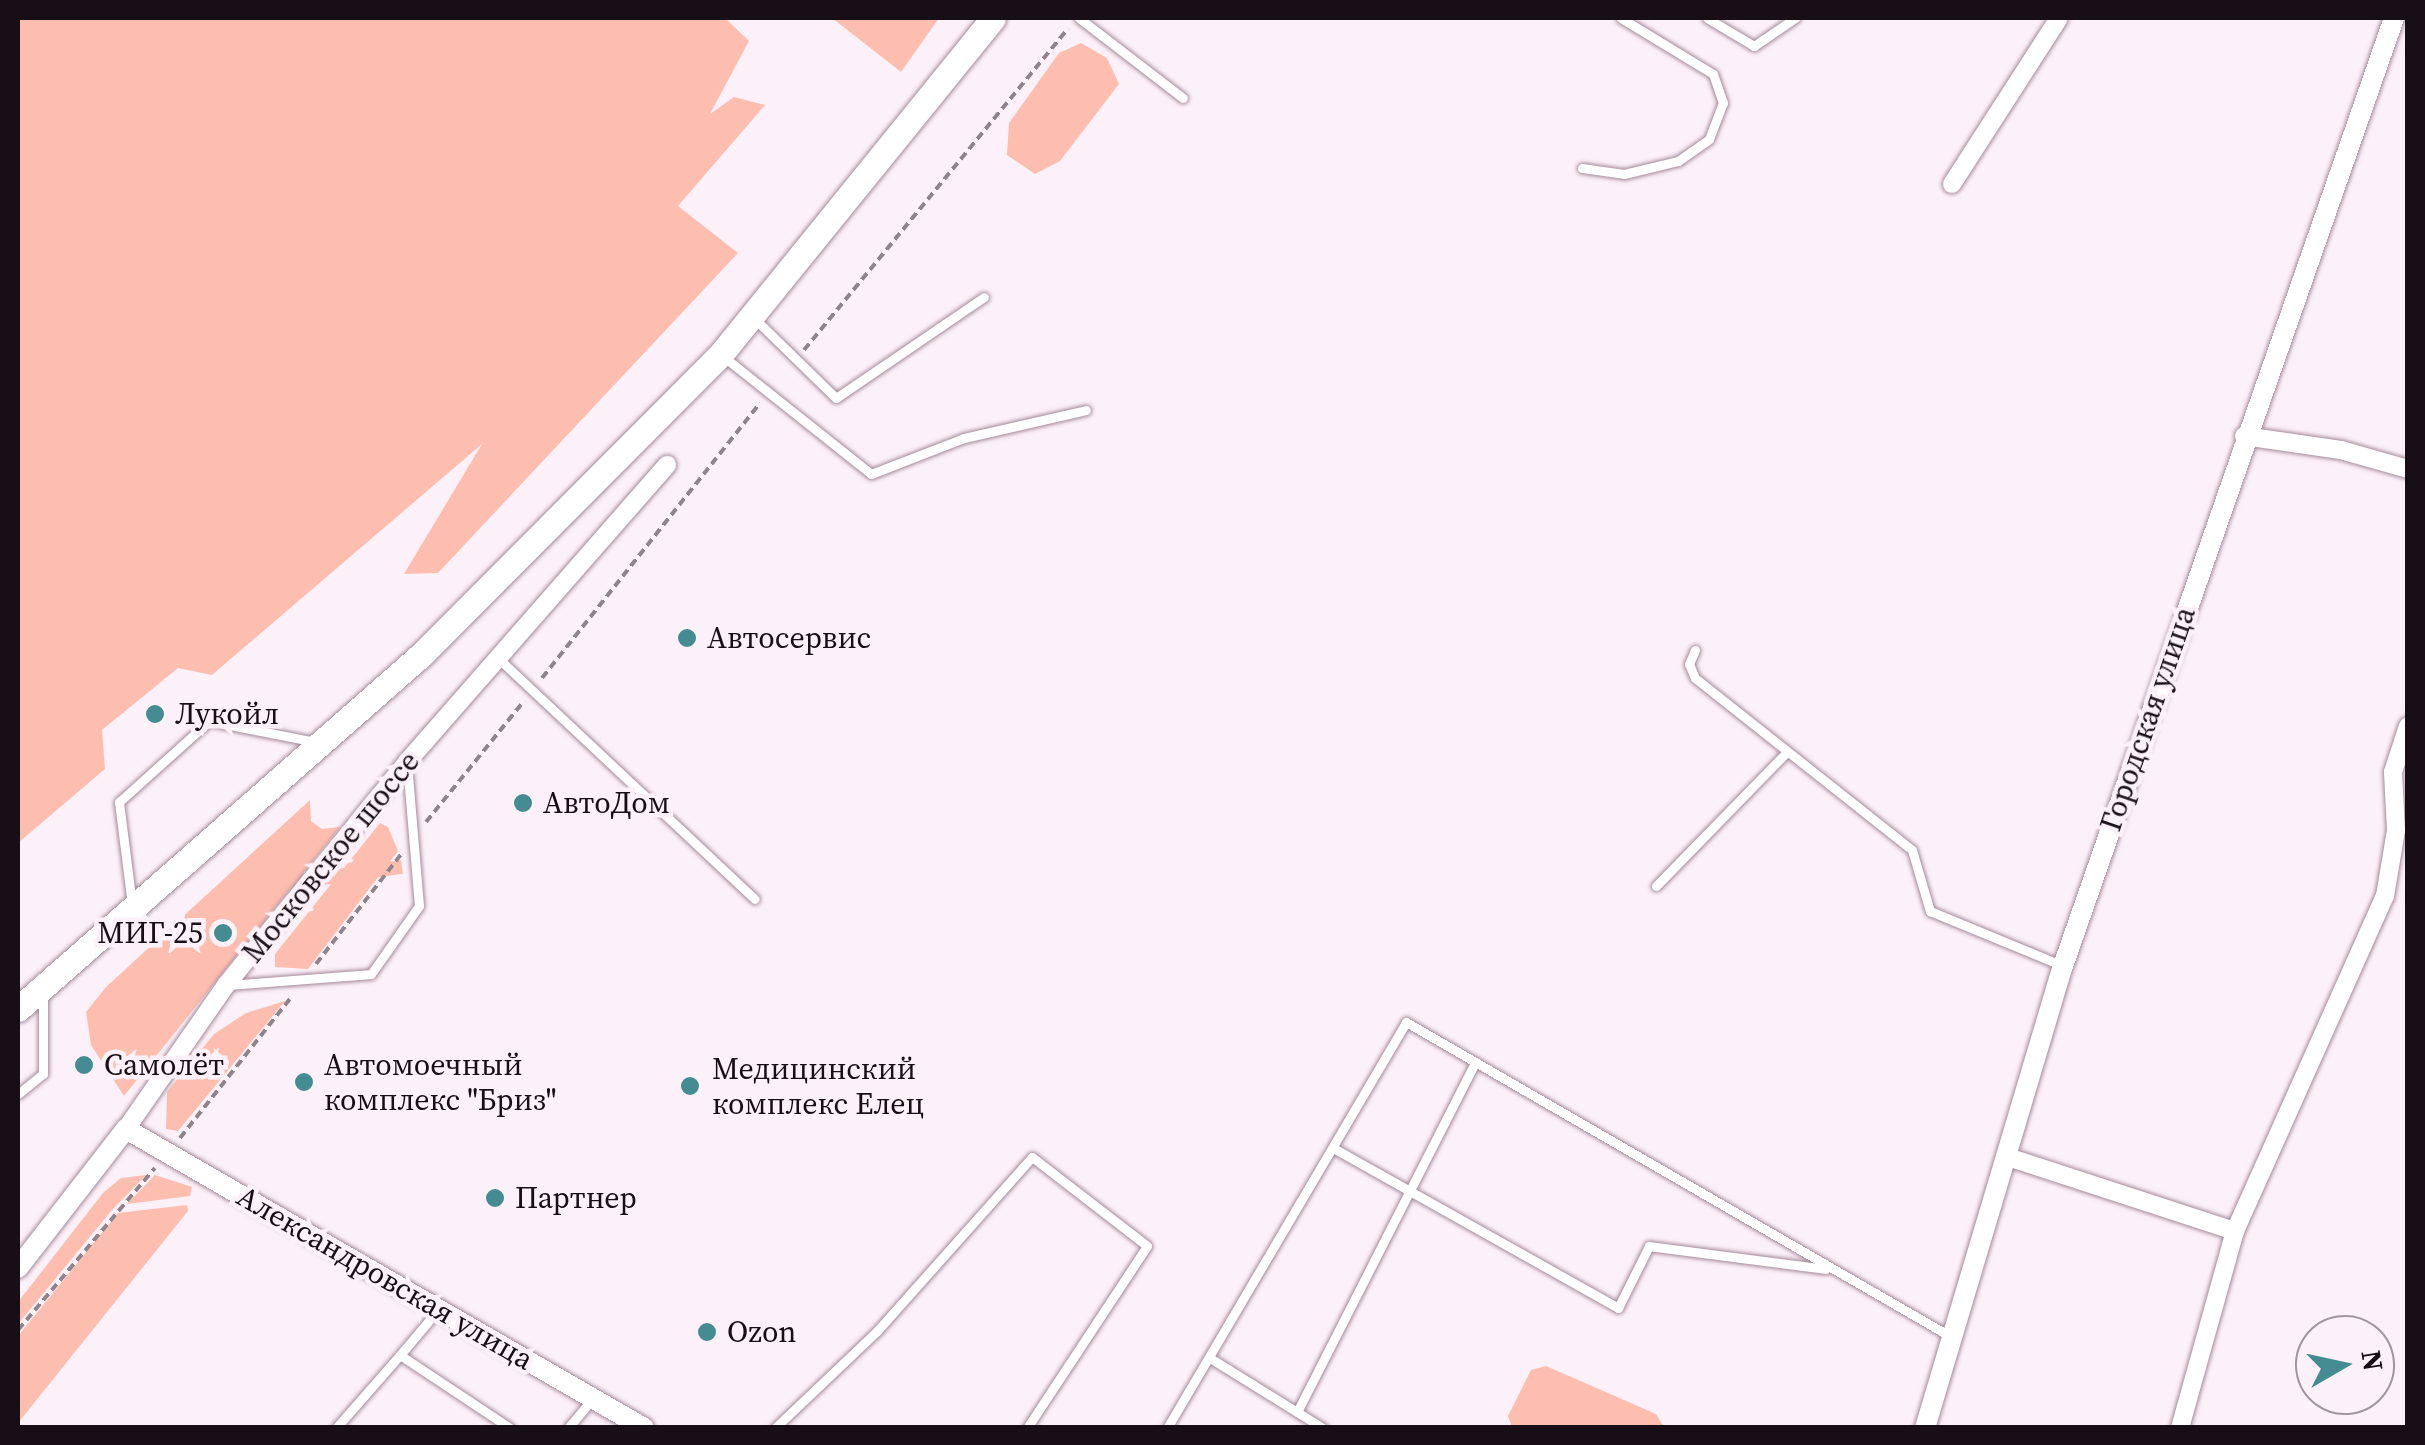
<!DOCTYPE html>
<meta charset="utf-8">
<style>
body{margin:0}
#map{position:relative;width:2425px;height:1445px;overflow:hidden;background:#fdf1f9;font-family:"Source Serif 4",serif}
div>[style]{position:absolute}
.green>*{inset:0;background:#febeaf;transform-origin:0 0}
.path>*{height:4px;margin-top:-2px;transform-origin:0;background:repeating-linear-gradient(90deg,#8f848c 0 8px,transparent 0 13px)}
.roads{filter:drop-shadow(0 0 2px #a48a9a) drop-shadow(0 0 2px #a48a9a)}
.service>*{height:9px;margin:-4.5px;padding:0 4.5px;transform-origin:4.5px;border-radius:4.5px;background:#fff}
.minor>*{height:18px;margin:-9px;padding:0 9px;transform-origin:9px;border-radius:9px;background:#fff}
.tertiary>*{height:20px;margin:-10px;padding:0 10px;transform-origin:10px;border-radius:10px;background:#fff}
.primary>*{height:25px;margin:-12.5px;padding:0 12.5px;transform-origin:12.5px;border-radius:12.5px;background:#fff}
.dots>*{width:28px;height:28px;translate:-50% -50%;box-sizing:border-box;border:5px solid #fdf1f9;border-radius:50%}
span{translate:-50% -50%;white-space:nowrap;text-align:center;line-height:1.15;-webkit-text-stroke:9px #fdf1f9;paint-order:stroke}
.poi-label{font-size:30px;color:#180e15}
.left{translate:0 -50%;text-align:left}
.right{translate:-100% -50%;text-align:right}
.street-label{font-size:30px;color:#180e15}
.frame{position:absolute;inset:0;border:20px solid #180e15;pointer-events:none}
.north{position:absolute;left:2295px;top:1315px;width:100px;height:100px;box-sizing:border-box;background:#fdf1f9;border:2px solid #a1969e;border-radius:50%;rotate:81deg;font-size:28px;font-weight:700;line-height:40px;text-align:center;color:#180e15}
.north::after{content:'';display:block;margin:auto;width:35px;height:45px;background:#448c91;clip-path:polygon(50% 0,100% 100%,50% 72%,0 100%)}
</style>
<div id="map">
<div class="green">
<i style="clip-path:polygon(18px 18px,725px 18px,749px 41px,710px 114px,734px 97px,765px 105px,678px 206px,738px 253px,438px 573px,404px 574px,482px 444px,212px 675px,178px 668px,102px 730px,105px 769px,18px 843px)"></i>
<i style="clip-path:polygon(832px 18px,939px 18px,901px 72px)"></i>
<i style="clip-path:polygon(1081px 43px,1107px 58px,1119px 84px,1060px 161px,1035px 174px,1007px 155px,1009px 123px,1059px 53px)"></i>
<i style="clip-path:polygon(310px 800px,311px 821px,322px 829px,340px 827px,124px 1096px,91px 1045px,86px 1012px,106px 987px)"></i>
<i style="clip-path:polygon(380px 823px,388px 827px,398px 851px,308px 969px,275px 967px,275px 954px)"></i>
<i style="left:401px;top:860px;width:14px;height:138px;rotate:82deg"></i>
<i style="clip-path:polygon(285px 1001px,178px 1131px,166px 1129px,167px 1092px,214px 1034px,246px 1013px)"></i>
<i style="clip-path:polygon(146px 1175px,112px 1210px,18px 1324px,18px 1302px,103px 1193px,121px 1178px)"></i>
<i style="clip-path:polygon(155px 1175px,192px 1187px,190px 1196px,127px 1204px)"></i>
<i style="clip-path:polygon(187px 1205px,188px 1211px,18px 1423px,18px 1336px,118px 1213px)"></i>
<i style="clip-path:polygon(1546px 1366px,1656px 1414px,1664px 1427px,1512px 1427px,1508px 1416px,1531px 1370px)"></i>
</div>
<div class="path">
<i style="left:804px;top:350px;width:416px;rotate:-50.6deg"></i>
<i style="left:542px;top:678px;width:351px;rotate:-51.6deg"></i>
<i style="left:426px;top:822px;width:156px;rotate:-51deg"></i>
<i style="left:316px;top:964px;width:140px;rotate:-52.2deg"></i>
<i style="left:180px;top:1138px;width:181px;rotate:-51.7deg"></i>
<i style="left:18px;top:1330px;width:212px;rotate:-49.8deg"></i>
</div>
<div class="roads">
<div class="service">
<i style="left:1079px;top:18px;width:131px;rotate:37.6deg"></i>
<i style="left:1707px;top:18px;width:55px;rotate:30.8deg"></i>
<i style="left:1754px;top:46px;width:50px;rotate:-34.3deg"></i>
<i style="left:1582px;top:168px;width:42px;rotate:8.1deg"></i>
<i style="left:1624px;top:174px;width:56px;rotate:-13.5deg"></i>
<i style="left:1678px;top:161px;width:38px;rotate:-35deg"></i>
<i style="left:1709px;top:139px;width:39px;rotate:-69deg"></i>
<i style="left:1723px;top:103px;width:31px;rotate:-109deg"></i>
<i style="left:1713px;top:74px;width:108px;rotate:-148.7deg"></i>
<i style="left:755px;top:319px;width:113px;rotate:44.3deg"></i>
<i style="left:836px;top:398px;width:179px;rotate:-34.3deg"></i>
<i style="left:724px;top:357px;width:188px;rotate:38.5deg"></i>
<i style="left:871px;top:474px;width:100px;rotate:-21.2deg"></i>
<i style="left:964px;top:438px;width:125px;rotate:-12.9deg"></i>
<i style="left:1695px;top:650px;width:15px;rotate:113deg"></i>
<i style="left:1689px;top:664px;width:15px;rotate:67deg"></i>
<i style="left:1695px;top:678px;width:277px;rotate:38.4deg"></i>
<i style="left:1912px;top:850px;width:64px;rotate:73.6deg"></i>
<i style="left:1930px;top:911px;width:142px;rotate:22.4deg"></i>
<i style="left:498px;top:658px;width:352px;rotate:43.2deg"></i>
<i style="left:1656px;top:886px;width:186px;rotate:-45.7deg"></i>
<i style="left:132px;top:905px;width:104px;rotate:-97.2deg"></i>
<i style="left:119px;top:802px;width:121px;rotate:-42deg"></i>
<i style="left:209px;top:721px;width:109px;rotate:11.1deg"></i>
<i style="left:229px;top:985px;width:142px;rotate:-4.4deg"></i>
<i style="left:371px;top:974px;width:83px;rotate:-54.8deg"></i>
<i style="left:419px;top:906px;width:144px;rotate:-94.8deg"></i>
<i style="left:18px;top:1094px;width:32px;rotate:-39deg"></i>
<i style="left:43px;top:1074px;width:79px;rotate:-90deg"></i>
<i style="left:1335px;top:1149px;width:325px;rotate:29.3deg"></i>
<i style="left:1618px;top:1308px;width:69px;rotate:-63.4deg"></i>
<i style="left:1649px;top:1246px;width:178px;rotate:7.4deg"></i>
<i style="left:400px;top:1355px;width:57px;rotate:-49.9deg"></i>
<i style="left:1210px;top:1358px;width:133px;rotate:31.8deg"></i>
<i style="left:1297px;top:1412px;width:393px;rotate:-63deg"></i>
<i style="left:336px;top:1428px;width:97px;rotate:-48.8deg"></i>
<i style="left:400px;top:1355px;width:132px;rotate:33.6deg"></i>
<i style="left:568px;top:1428px;width:38px;rotate:-50deg"></i>
<i style="left:775px;top:1428px;width:141px;rotate:-43.6deg"></i>
<i style="left:877px;top:1331px;width:233px;rotate:-48.3deg"></i>
<i style="left:1032px;top:1157px;width:145px;rotate:37.7deg"></i>
<i style="left:1147px;top:1246px;width:218px;rotate:123.4deg"></i>
<i style="left:1167px;top:1428px;width:471px;rotate:-59.5deg"></i>
<i style="left:1406px;top:1022px;width:632px;rotate:30.01deg"></i>
</div>
<div class="minor">
<i style="left:1952px;top:184px;width:197px;rotate:-57.2deg"></i>
<i style="left:2244px;top:436px;width:98px;rotate:8.2deg"></i>
<i style="left:2341px;top:450px;width:70px;rotate:15.8deg"></i>
<i style="left:126px;top:1129px;width:175px;rotate:-55.2deg"></i>
<i style="left:226px;top:985px;width:287px;rotate:-50.9deg"></i>
<i style="left:407px;top:762px;width:395px;rotate:-48.8deg"></i>
<i style="left:2008px;top:1157px;width:239px;rotate:18.1deg"></i>
<i style="left:2180px;top:1428px;width:205px;rotate:-74.4deg"></i>
<i style="left:2235px;top:1231px;width:367px;rotate:-65.9deg"></i>
<i style="left:2385px;top:896px;width:67px;rotate:-80.5deg"></i>
<i style="left:2396px;top:830px;width:58px;rotate:-93deg"></i>
<i style="left:2393px;top:772px;width:48px;rotate:-71.9deg"></i>
</div>
<div class="tertiary">
<i style="left:18px;top:1268px;width:176px;rotate:-52.2deg"></i>
<i style="left:126px;top:1129px;width:598px;rotate:29.99deg"></i>
<i style="left:1925px;top:1428px;width:482px;rotate:-73.4deg"></i>
<i style="left:2063px;top:966px;width:1004px;rotate:-70.75deg"></i>
</div>
<div class="primary">
<i style="left:18px;top:1009px;width:536px;rotate:-41.3deg"></i>
<i style="left:421px;top:655px;width:425px;rotate:-45.1deg"></i>
<i style="left:721px;top:354px;width:432px;rotate:-51deg"></i>
</div>
</div>
<div class="dots">
<i style="left:687px;top:638px;background:#448c91"></i>
<i style="left:155px;top:714px;background:#448c91"></i>
<i style="left:523px;top:803px;background:#448c91"></i>
<i style="left:223px;top:933px;background:#448c91"></i>
<i style="left:84px;top:1065px;background:#448c91"></i>
<i style="left:304px;top:1082px;background:#448c91"></i>
<i style="left:690px;top:1086px;background:#448c91"></i>
<i style="left:495px;top:1198px;background:#448c91"></i>
<i style="left:707px;top:1332px;background:#448c91"></i>
</div>
<div class="poi-label">
<span class="left" style="left:707px;top:638px">Автосервис</span>
<span class="left" style="left:175px;top:714px">Лукойл</span>
<span class="left" style="left:543px;top:803px">АвтоДом</span>
<span class="right" style="left:203px;top:933px">МИГ-25</span>
<span class="left" style="left:104px;top:1065px">Самолёт</span>
<span class="left" style="left:324px;top:1082px">Автомоечный<br>комплекс "Бриз"</span>
<span class="left" style="left:712px;top:1086px">Медицинский<br>комплекс Елец</span>
<span class="left" style="left:515px;top:1198px">Партнер</span>
<span class="left" style="left:727px;top:1332px">Ozon</span>
</div>
<div class="street-label">
<span style="left:2148px;top:719px;rotate:-71deg">Городская улица</span>
<span style="left:331px;top:857px;rotate:-51deg">Московское шоссе</span>
<span style="left:385px;top:1278px;rotate:30deg">Александровская улица</span>
</div>
<div class="frame"></div>
<div class="north">N</div>
</div>
